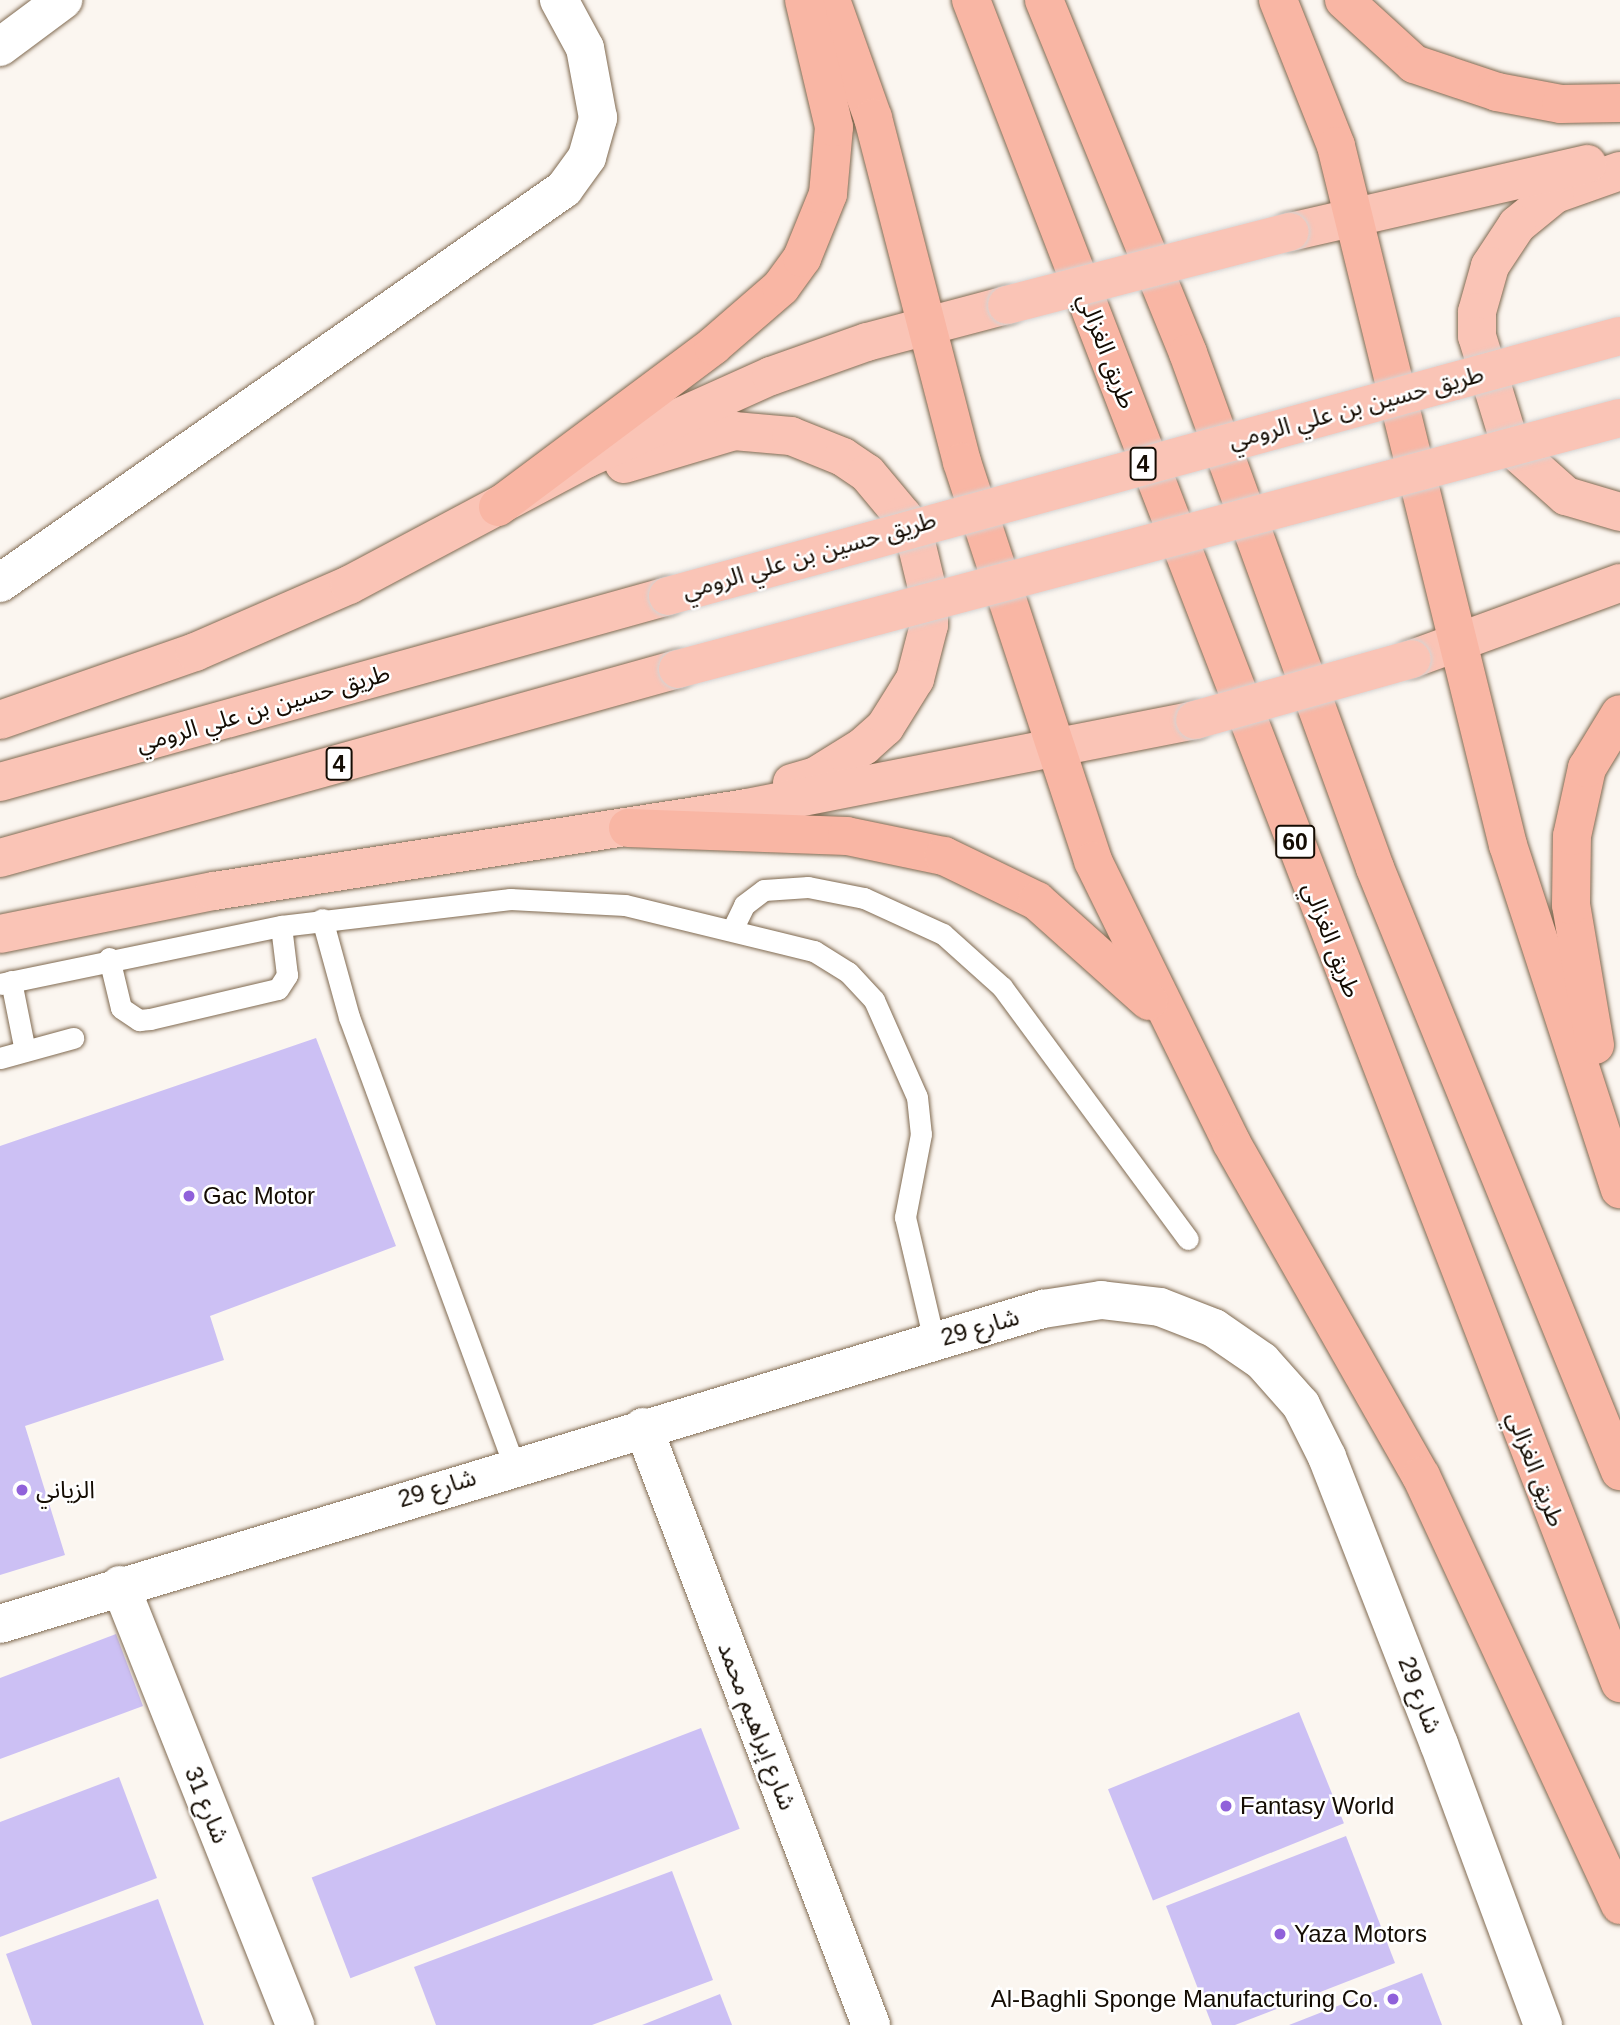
<!DOCTYPE html>
<meta charset="utf-8">
<style>
body{margin:0}
#map{position:relative;width:1620px;height:2025px;overflow:hidden;background:#fbf6f0;font-family:Helvetica,"Noto Sans Arabic",sans-serif}
div>[style]{position:absolute}
.building>*{inset:0;background:#ccc0f4;transform-origin:0 0}
.roads{filter:drop-shadow(0 0 2px #806a51) drop-shadow(0 0 2px #806a51)}
.service>*{height:21px;margin:-10.5px;padding:0 10.5px;transform-origin:10.5px;border-radius:10.5px;background:#fff}
.minor>*{height:38px;margin:-19px;padding:0 19px;transform-origin:19px;border-radius:19px;background:#fff}
.trunk>*{height:38px;margin:-19px;padding:0 19px;transform-origin:19px;border-radius:19px;background:#fac4b6}
.motorway>*{height:38px;margin:-19px;padding:0 19px;transform-origin:19px;border-radius:19px;background:#f9b6a4}
.bridges{filter:drop-shadow(0 0 2px #d5d3d2) drop-shadow(0 0 2px #d5d3d2)}
.trunk-bridge>*{height:38px;margin:-19px;padding:0 19px;transform-origin:19px;border-radius:19px;background:#fac4b6}
.dots>*{width:19px;height:19px;translate:-50% -50%;box-sizing:border-box;border:4px solid #fff;border-radius:50%}
span{translate:-50% -50%;white-space:nowrap;text-align:center;line-height:1.15;-webkit-text-stroke:5px #fff;paint-order:stroke}
.shield-label span{padding:2px 5px;background:#fff;border:2px solid;border-radius:5px;-webkit-text-stroke-width:0}
.shield-label{font-size:23px;color:#140c03;font-weight:700}
.street-label{font-size:24px;color:#140c03}
.poi-label{font-size:24px;color:#140c03}
.left{translate:0 -50%;text-align:left}
.right{translate:-100% -50%;text-align:right}
</style>
<div id="map">
<div class="building">
<i style="clip-path:polygon(316px 1038px,396px 1246px,210px 1316px,224px 1360px,25px 1426px,65px 1555px,0 1575px,0 1146px)"></i>
<i style="clip-path:polygon(116px 1634px,143px 1706px,0 1759px,0 1678px)"></i>
<i style="left:1299px;top:1712px;width:120px;height:206px;rotate:68deg"></i>
<i style="left:701px;top:1728px;width:108px;height:417px;rotate:69deg"></i>
<i style="clip-path:polygon(119px 1777px,157px 1878px,0 1937px,0 1822px)"></i>
<i style="clip-path:polygon(1346px 1836px,1395px 1963px,1235px 2025px,1212px 2025px,1166px 1906px)"></i>
<i style="clip-path:polygon(672px 1871px,713px 1980px,592px 2025px,436px 2025px,414px 1967px)"></i>
<i style="clip-path:polygon(158px 1899px,204px 2025px,32px 2025px,6px 1954px)"></i>
<i style="clip-path:polygon(1422px 1973px,1442px 2025px,1289px 2025px)"></i>
<i style="clip-path:polygon(720px 1994px,732px 2025px,642px 2025px)"></i>
</div>
<div class="roads">
<div class="service">
<i style="left:322px;top:919px;width:102px;rotate:74.6deg"></i>
<i style="left:349px;top:1017px;width:477px;rotate:69.8deg"></i>
<i style="left:732px;top:930px;width:28px;rotate:-64deg"></i>
<i style="left:744px;top:905px;width:25px;rotate:-37deg"></i>
<i style="left:764px;top:890px;width:44px;rotate:-3.9deg"></i>
<i style="left:808px;top:887px;width:57px;rotate:11.1deg"></i>
<i style="left:864px;top:898px;width:87px;rotate:24.5deg"></i>
<i style="left:943px;top:934px;width:79px;rotate:41.9deg"></i>
<i style="left:1002px;top:987px;width:313px;rotate:53.6deg"></i>
<i style="left:109px;top:958px;width:51px;rotate:76.5deg"></i>
<i style="left:121px;top:1008px;width:22px;rotate:34deg"></i>
<i style="left:139px;top:1020px;width:11px;rotate:-5deg"></i>
<i style="left:150px;top:1019px;width:131px;rotate:-13.2deg"></i>
<i style="left:278px;top:989px;width:17px;rotate:-57deg"></i>
<i style="left:287px;top:975px;width:49px;rotate:-97deg"></i>
<i style="left:11px;top:981px;width:71px;rotate:78.7deg"></i>
<i style="left:0;top:984px;width:287px;rotate:-11.7deg"></i>
<i style="left:281px;top:926px;width:231px;rotate:-6.7deg"></i>
<i style="left:510px;top:899px;width:115px;rotate:3deg"></i>
<i style="left:625px;top:905px;width:195px;rotate:13.7deg"></i>
<i style="left:814px;top:951px;width:40px;rotate:32deg"></i>
<i style="left:848px;top:972px;width:38px;rotate:47deg"></i>
<i style="left:874px;top:1000px;width:106px;rotate:66.1deg"></i>
<i style="left:917px;top:1097px;width:37px;rotate:84deg"></i>
<i style="left:921px;top:1134px;width:85px;rotate:100.9deg"></i>
<i style="left:905px;top:1217px;width:127px;rotate:76.8deg"></i>
<i style="left:0;top:1058px;width:76px;rotate:-15.3deg"></i>
</div>
<div class="minor">
<i style="left:0;top:47px;width:79px;rotate:-36.7deg"></i>
<i style="left:0;top:583px;width:688px;rotate:-34.94deg"></i>
<i style="left:564px;top:189px;width:39px;rotate:-54deg"></i>
<i style="left:587px;top:157px;width:41px;rotate:-74.2deg"></i>
<i style="left:598px;top:118px;width:71px;rotate:-100.5deg"></i>
<i style="left:585px;top:48px;width:55px;rotate:-118.4deg"></i>
<i style="left:643px;top:1427px;width:640px;rotate:69.13deg"></i>
<i style="left:120px;top:1585px;width:474px;rotate:68.3deg"></i>
<i style="left:0;top:1624px;width:1090px;rotate:-16.81deg"></i>
<i style="left:1043px;top:1309px;width:59px;rotate:-8.8deg"></i>
<i style="left:1101px;top:1300px;width:59px;rotate:6.8deg"></i>
<i style="left:1160px;top:1307px;width:58px;rotate:21.3deg"></i>
<i style="left:1214px;top:1328px;width:58px;rotate:34.5deg"></i>
<i style="left:1262px;top:1361px;width:59px;rotate:48.4deg"></i>
<i style="left:1301px;top:1405px;width:58px;rotate:63.4deg"></i>
<i style="left:1327px;top:1457px;width:308px;rotate:68.7deg"></i>
<i style="left:1439px;top:1744px;width:300px;rotate:69.7deg"></i>
</div>
<div class="trunk">
<i style="left:1620px;top:171px;width:69px;rotate:160.5deg"></i>
<i style="left:1555px;top:194px;width:49px;rotate:140.8deg"></i>
<i style="left:1517px;top:225px;width:49px;rotate:123.4deg"></i>
<i style="left:1490px;top:266px;width:48px;rotate:105.8deg"></i>
<i style="left:1477px;top:312px;width:24px;rotate:90deg"></i>
<i style="left:1477px;top:336px;width:116px;rotate:73deg"></i>
<i style="left:1511px;top:447px;width:74px;rotate:41.7deg"></i>
<i style="left:1566px;top:496px;width:56px;rotate:16.5deg"></i>
<i style="left:1290px;top:232px;width:305px;rotate:-12.9deg"></i>
<i style="left:624px;top:464px;width:115px;rotate:-16.7deg"></i>
<i style="left:734px;top:431px;width:57px;rotate:5deg"></i>
<i style="left:791px;top:436px;width:56px;rotate:22deg"></i>
<i style="left:843px;top:457px;width:29px;rotate:34deg"></i>
<i style="left:867px;top:473px;width:56px;rotate:50.1deg"></i>
<i style="left:903px;top:516px;width:29px;rotate:63deg"></i>
<i style="left:916px;top:542px;width:56px;rotate:76.5deg"></i>
<i style="left:929px;top:596px;width:29px;rotate:90deg"></i>
<i style="left:929px;top:625px;width:56px;rotate:104.5deg"></i>
<i style="left:915px;top:679px;width:57px;rotate:122deg"></i>
<i style="left:885px;top:727px;width:28px;rotate:138deg"></i>
<i style="left:864px;top:746px;width:57px;rotate:148deg"></i>
<i style="left:816px;top:776px;width:25px;rotate:164deg"></i>
<i style="left:1412px;top:659px;width:221px;rotate:-20.1deg"></i>
<i style="left:0;top:720px;width:207px;rotate:-19.2deg"></i>
<i style="left:195px;top:652px;width:168px;rotate:-23.5deg"></i>
<i style="left:349px;top:585px;width:268px;rotate:-28deg"></i>
<i style="left:586px;top:459px;width:203px;rotate:-24.2deg"></i>
<i style="left:771px;top:376px;width:102px;rotate:-19.5deg"></i>
<i style="left:867px;top:342px;width:145px;rotate:-14.8deg"></i>
<i style="left:0;top:782px;width:693px;rotate:-15.56deg"></i>
<i style="left:0;top:858px;width:704px;rotate:-15.58deg"></i>
<i style="left:0;top:934px;width:218px;rotate:-11.4deg"></i>
<i style="left:214px;top:891px;width:539px;rotate:-8.85deg"></i>
<i style="left:747px;top:808px;width:457px;rotate:-11.1deg"></i>
</div>
<div class="motorway">
<i style="left:831px;top:0;width:125px;rotate:70.4deg"></i>
<i style="left:873px;top:118px;width:355px;rotate:75.5deg"></i>
<i style="left:962px;top:462px;width:420px;rotate:71.8deg"></i>
<i style="left:1093px;top:861px;width:313px;rotate:63.8deg"></i>
<i style="left:1231px;top:1142px;width:384px;rotate:60.4deg"></i>
<i style="left:1421px;top:1476px;width:473px;rotate:65.1deg"></i>
<i style="left:971px;top:0;width:1804px;rotate:68.91deg"></i>
<i style="left:1044px;top:0;width:381px;rotate:67.8deg"></i>
<i style="left:1188px;top:353px;width:548px;rotate:70.04deg"></i>
<i style="left:1375px;top:868px;width:651px;rotate:67.89deg"></i>
<i style="left:1278px;top:0;width:157px;rotate:68.3deg"></i>
<i style="left:1336px;top:146px;width:720px;rotate:76.18deg"></i>
<i style="left:1508px;top:845px;width:362px;rotate:72deg"></i>
<i style="left:1344px;top:0;width:95px;rotate:42.4deg"></i>
<i style="left:1414px;top:64px;width:88px;rotate:18.6deg"></i>
<i style="left:1497px;top:92px;width:65px;rotate:10.6deg"></i>
<i style="left:1561px;top:104px;width:59px;rotate:-1deg"></i>
<i style="left:498px;top:507px;width:269px;rotate:-36.8deg"></i>
<i style="left:713px;top:346px;width:90px;rotate:-40.9deg"></i>
<i style="left:781px;top:287px;width:36px;rotate:-54deg"></i>
<i style="left:802px;top:258px;width:69px;rotate:-67.9deg"></i>
<i style="left:828px;top:194px;width:67px;rotate:-84.9deg"></i>
<i style="left:834px;top:127px;width:130px;rotate:-103.3deg"></i>
<i style="left:628px;top:828px;width:219px;rotate:2.1deg"></i>
<i style="left:847px;top:836px;width:99px;rotate:11.7deg"></i>
<i style="left:944px;top:856px;width:103px;rotate:25.8deg"></i>
<i style="left:1037px;top:901px;width:150px;rotate:41.8deg"></i>
<i style="left:1595px;top:1045px;width:142px;rotate:-99.7deg"></i>
<i style="left:1571px;top:905px;width:69px;rotate:-89.2deg"></i>
<i style="left:1572px;top:836px;width:70px;rotate:-77.6deg"></i>
<i style="left:1587px;top:768px;width:63px;rotate:-58.6deg"></i>
</div>
</div>
<div class="bridges">
<div class="trunk-bridge">
<i style="left:1007px;top:305px;width:292px;rotate:-14.5deg"></i>
<i style="left:668px;top:596px;width:987px;rotate:-15.28deg"></i>
<i style="left:678px;top:669px;width:975px;rotate:-14.92deg"></i>
<i style="left:1195px;top:720px;width:225px;rotate:-15.7deg"></i>
</div>
</div>
<div class="dots">
<i style="left:189px;top:1196px;background:#9061da"></i>
<i style="left:22px;top:1490px;background:#9061da"></i>
<i style="left:1226px;top:1806px;background:#9061da"></i>
<i style="left:1280px;top:1934px;background:#9061da"></i>
<i style="left:1393px;top:1999px;background:#9061da"></i>
</div>
<div class="shield-label">
<span style="left:1143px;top:464px">4</span>
<span style="left:339px;top:764px">4</span>
<span style="left:1295px;top:842px">60</span>
</div>
<div class="street-label">
<span style="left:1107px;top:351px;rotate:69deg">طريق الغزالي</span>
<span style="left:1356px;top:407px;rotate:-15deg">طريق حسين بن علي الرومي</span>
<span style="left:809px;top:555px;rotate:-16deg">طريق حسين بن علي الرومي</span>
<span style="left:263px;top:708px;rotate:-16deg">طريق حسين بن علي الرومي</span>
<span style="left:1332px;top:940px;rotate:69deg">طريق الغزالي</span>
<span style="left:980px;top:1327px;rotate:-16deg">شارع 29</span>
<span style="left:1536px;top:1469px;rotate:69deg">طريق الغزالي</span>
<span style="left:437px;top:1488px;rotate:-17deg">شارع 29</span>
<span style="left:1420px;top:1695px;rotate:69deg">شارع 29</span>
<span style="left:757px;top:1726px;rotate:69deg">شارع إبراهيم محمد</span>
<span style="left:207px;top:1805px;rotate:68deg">شارع 31</span>
</div>
<div class="poi-label">
<span class="left" style="left:203px;top:1196px">Gac Motor</span>
<span class="left" style="left:36px;top:1490px">الزياني</span>
<span class="left" style="left:1240px;top:1806px">Fantasy World</span>
<span class="left" style="left:1294px;top:1934px">Yaza Motors</span>
<span class="right" style="left:1379px;top:1999px">Al-Baghli Sponge Manufacturing Co.</span>
</div>
</div>
